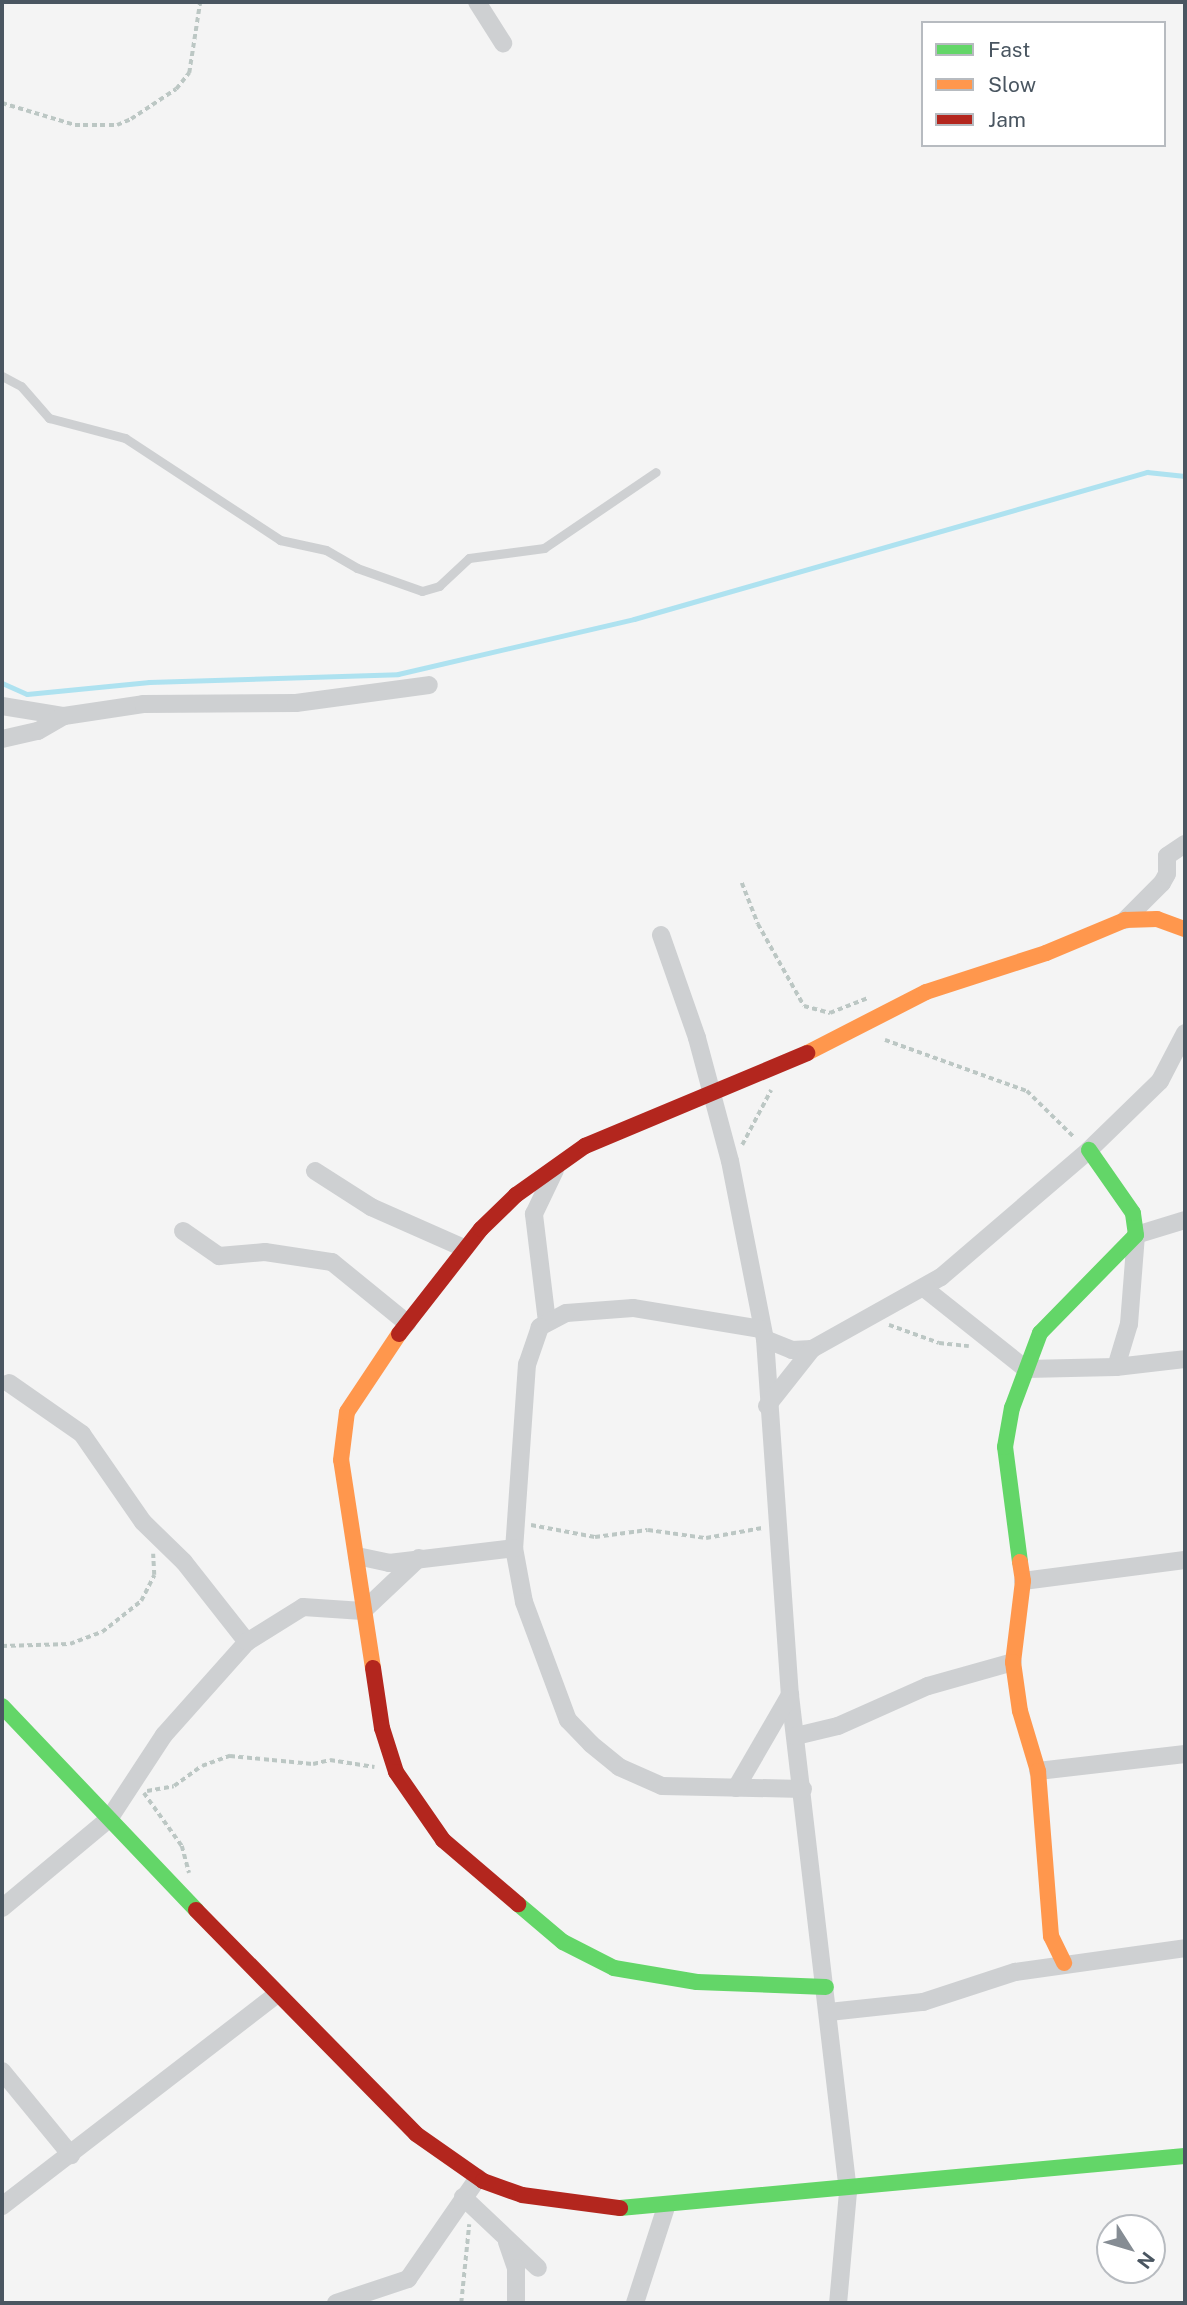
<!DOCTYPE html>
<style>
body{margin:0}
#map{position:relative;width:1187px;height:2305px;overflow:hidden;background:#f4f4f4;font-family:"Public Sans",sans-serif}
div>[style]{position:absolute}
.stream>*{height:5px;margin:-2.5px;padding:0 2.5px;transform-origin:2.5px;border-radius:2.5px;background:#aee2f0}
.path>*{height:3.5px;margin-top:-1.75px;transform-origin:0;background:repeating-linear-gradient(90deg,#bcc7c4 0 5px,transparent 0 8.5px)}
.lane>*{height:9px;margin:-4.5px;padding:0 4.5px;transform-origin:4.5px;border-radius:4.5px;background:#ced0d2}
.street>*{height:18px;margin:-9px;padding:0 9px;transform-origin:9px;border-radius:9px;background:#ced0d2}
.fast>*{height:16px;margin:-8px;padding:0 8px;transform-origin:8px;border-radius:8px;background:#63d668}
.slow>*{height:16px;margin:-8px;padding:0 8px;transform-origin:8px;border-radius:8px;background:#ff974d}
.jam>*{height:16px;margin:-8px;padding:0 8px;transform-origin:8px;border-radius:8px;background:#b3261e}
span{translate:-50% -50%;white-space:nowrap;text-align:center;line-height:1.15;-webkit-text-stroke:5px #fff;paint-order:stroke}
.frame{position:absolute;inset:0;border:4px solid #4a5661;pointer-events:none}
.legend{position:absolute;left:921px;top:21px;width:245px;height:126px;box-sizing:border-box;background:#fff;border:2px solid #b7bbc0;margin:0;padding:9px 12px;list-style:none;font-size:21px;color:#4a5661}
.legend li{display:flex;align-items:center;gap:14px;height:35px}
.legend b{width:35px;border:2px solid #b7bbc0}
.north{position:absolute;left:1096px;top:2214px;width:70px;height:70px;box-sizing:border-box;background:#fff;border:2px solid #b7bbc0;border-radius:50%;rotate:127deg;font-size:19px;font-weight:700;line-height:28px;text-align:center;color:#4a5661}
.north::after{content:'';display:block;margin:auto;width:24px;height:32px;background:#868d94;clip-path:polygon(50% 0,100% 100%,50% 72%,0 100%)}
</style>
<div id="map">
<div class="stream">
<i style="left:2px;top:683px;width:27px;rotate:24deg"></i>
<i style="left:27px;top:694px;width:123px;rotate:-5.6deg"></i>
<i style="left:149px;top:682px;width:249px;rotate:-1.8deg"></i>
<i style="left:398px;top:674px;width:242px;rotate:-13.1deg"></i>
<i style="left:634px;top:619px;width:534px;rotate:-15.99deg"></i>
<i style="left:1147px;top:472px;width:38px;rotate:6deg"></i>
</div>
<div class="path">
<i style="left:2px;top:103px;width:76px;rotate:16.8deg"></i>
<i style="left:75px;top:125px;width:42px"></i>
<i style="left:117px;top:125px;width:15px;rotate:-23deg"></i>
<i style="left:131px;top:119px;width:54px;rotate:-33.7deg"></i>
<i style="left:176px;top:89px;width:21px;rotate:-51deg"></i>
<i style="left:189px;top:73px;width:72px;rotate:-81.2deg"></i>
<i style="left:742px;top:883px;width:44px;rotate:68.7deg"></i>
<i style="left:758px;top:924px;width:94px;rotate:60.7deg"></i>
<i style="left:804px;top:1006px;width:27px;rotate:15deg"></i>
<i style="left:830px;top:1013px;width:41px;rotate:-21.5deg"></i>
<i style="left:885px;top:1040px;width:151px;rotate:19.8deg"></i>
<i style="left:1027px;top:1091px;width:67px;rotate:44.4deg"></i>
<i style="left:742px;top:1145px;width:62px;rotate:-62.2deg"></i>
<i style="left:889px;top:1325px;width:53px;rotate:19.8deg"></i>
<i style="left:939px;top:1343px;width:30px;rotate:6deg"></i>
<i style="left:531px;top:1525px;width:65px;rotate:10.6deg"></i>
<i style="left:595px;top:1537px;width:53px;rotate:-7.5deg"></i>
<i style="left:648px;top:1530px;width:59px;rotate:7.9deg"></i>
<i style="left:706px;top:1538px;width:57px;rotate:-10.1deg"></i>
<i style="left:2px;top:1646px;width:68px;rotate:-1.7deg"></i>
<i style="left:70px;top:1644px;width:34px;rotate:-21deg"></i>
<i style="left:102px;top:1632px;width:50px;rotate:-38.5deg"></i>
<i style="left:141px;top:1601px;width:29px;rotate:-63deg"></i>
<i style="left:154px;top:1575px;width:21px;rotate:-93deg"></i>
<i style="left:147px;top:1791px;width:27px;rotate:-10deg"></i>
<i style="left:174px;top:1786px;width:34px;rotate:-36deg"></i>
<i style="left:202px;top:1766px;width:30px;rotate:-20deg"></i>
<i style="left:230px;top:1756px;width:83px;rotate:5.5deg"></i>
<i style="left:313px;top:1764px;width:17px;rotate:-13deg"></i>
<i style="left:330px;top:1760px;width:45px;rotate:9deg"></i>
<i style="left:144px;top:1793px;width:65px;rotate:54.4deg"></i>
<i style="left:182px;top:1846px;width:28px;rotate:75deg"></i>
<i style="left:461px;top:2303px;width:79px;rotate:-84.2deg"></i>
</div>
<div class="lane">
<i style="left:2px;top:376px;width:21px;rotate:28deg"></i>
<i style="left:21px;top:386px;width:43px;rotate:48.8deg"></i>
<i style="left:49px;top:418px;width:79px;rotate:14.7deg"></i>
<i style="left:125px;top:438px;width:186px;rotate:33.3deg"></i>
<i style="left:280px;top:540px;width:47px;rotate:12.3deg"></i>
<i style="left:326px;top:550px;width:36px;rotate:30deg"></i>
<i style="left:357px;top:568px;width:69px;rotate:19.5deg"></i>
<i style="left:422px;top:591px;width:18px;rotate:-16deg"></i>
<i style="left:439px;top:586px;width:41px;rotate:-43deg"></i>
<i style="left:469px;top:558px;width:76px;rotate:-7.6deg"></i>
<i style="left:544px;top:548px;width:135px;rotate:-34.2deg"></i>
</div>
<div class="street">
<i style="left:477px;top:2px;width:49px;rotate:57.6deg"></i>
<i style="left:2px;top:706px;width:63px;rotate:9.2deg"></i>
<i style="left:64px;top:716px;width:80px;rotate:-8.6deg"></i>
<i style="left:143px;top:704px;width:153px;rotate:-0.4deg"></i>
<i style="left:296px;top:703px;width:134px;rotate:-7.7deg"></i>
<i style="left:2px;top:739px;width:37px;rotate:-13deg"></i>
<i style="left:38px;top:731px;width:30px;rotate:-30deg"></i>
<i style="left:1125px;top:920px;width:52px;rotate:-45deg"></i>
<i style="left:1162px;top:883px;width:10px;rotate:-61deg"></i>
<i style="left:1167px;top:874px;width:18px;rotate:-90deg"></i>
<i style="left:1167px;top:856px;width:22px;rotate:-34deg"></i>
<i style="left:661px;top:935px;width:109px;rotate:70.7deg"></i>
<i style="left:697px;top:1038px;width:127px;rotate:75deg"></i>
<i style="left:730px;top:1161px;width:181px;rotate:78.9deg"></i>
<i style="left:765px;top:1339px;width:357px;rotate:86deg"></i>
<i style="left:790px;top:1695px;width:500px;rotate:83.34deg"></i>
<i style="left:848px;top:2192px;width:111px;rotate:95.1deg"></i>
<i style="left:315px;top:1171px;width:67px;rotate:32.7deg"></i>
<i style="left:371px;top:1207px;width:102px;rotate:23.8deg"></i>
<i style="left:183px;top:1231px;width:44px;rotate:34.8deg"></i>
<i style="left:219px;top:1256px;width:46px;rotate:-5deg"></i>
<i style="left:265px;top:1252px;width:68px;rotate:8.5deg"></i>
<i style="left:332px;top:1262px;width:97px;rotate:39.1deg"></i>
<i style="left:924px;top:1288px;width:130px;rotate:38.5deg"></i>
<i style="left:1026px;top:1369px;width:90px;rotate:-1.3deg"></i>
<i style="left:1116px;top:1367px;width:45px;rotate:-73.2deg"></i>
<i style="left:1129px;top:1324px;width:89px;rotate:-85.5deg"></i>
<i style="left:1136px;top:1235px;width:51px;rotate:-17deg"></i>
<i style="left:547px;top:1322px;width:109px;rotate:-96.9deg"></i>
<i style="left:534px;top:1214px;width:49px;rotate:-64.5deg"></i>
<i style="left:761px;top:1329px;width:130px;rotate:-170.7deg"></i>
<i style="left:633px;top:1308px;width:67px;rotate:175.7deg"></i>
<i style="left:566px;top:1313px;width:30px;rotate:152deg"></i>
<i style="left:540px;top:1327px;width:39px;rotate:109deg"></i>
<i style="left:527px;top:1364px;width:184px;rotate:94deg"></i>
<i style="left:514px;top:1548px;width:55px;rotate:79.5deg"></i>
<i style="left:524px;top:1602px;width:126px;rotate:69.6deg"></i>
<i style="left:568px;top:1720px;width:33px;rotate:46deg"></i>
<i style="left:591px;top:1744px;width:36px;rotate:39deg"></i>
<i style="left:619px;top:1767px;width:47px;rotate:23.8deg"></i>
<i style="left:662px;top:1786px;width:141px;rotate:1.2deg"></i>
<i style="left:765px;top:1339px;width:29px;rotate:22deg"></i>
<i style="left:792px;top:1350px;width:20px;rotate:-3deg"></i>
<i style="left:812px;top:1349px;width:148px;rotate:-29.2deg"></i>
<i style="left:941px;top:1277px;width:195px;rotate:-40.6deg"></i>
<i style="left:1089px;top:1150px;width:99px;rotate:-44.2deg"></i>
<i style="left:1160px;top:1081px;width:54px;rotate:-62.5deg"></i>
<i style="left:1116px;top:1367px;width:69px;rotate:-6.6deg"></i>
<i style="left:9px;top:1383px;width:89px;rotate:34.9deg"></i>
<i style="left:82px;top:1434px;width:107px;rotate:55.3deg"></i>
<i style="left:143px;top:1522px;width:57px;rotate:44.3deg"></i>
<i style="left:184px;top:1562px;width:102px;rotate:51.8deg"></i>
<i style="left:767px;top:1406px;width:73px;rotate:-51.7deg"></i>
<i style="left:357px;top:1556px;width:33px;rotate:12deg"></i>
<i style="left:389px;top:1563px;width:126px;rotate:-6.8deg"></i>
<i style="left:1023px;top:1581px;width:163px;rotate:-7.4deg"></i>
<i style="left:796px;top:1736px;width:43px;rotate:-13.4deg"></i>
<i style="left:838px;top:1726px;width:98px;rotate:-24deg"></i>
<i style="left:928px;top:1686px;width:88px;rotate:-15.8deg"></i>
<i style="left:1038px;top:1771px;width:148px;rotate:-6.6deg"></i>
<i style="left:736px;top:1788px;width:108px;rotate:-59.9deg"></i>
<i style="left:2px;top:1908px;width:139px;rotate:-39.8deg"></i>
<i style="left:109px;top:1819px;width:100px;rotate:-56.8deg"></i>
<i style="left:164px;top:1735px;width:125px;rotate:-48.3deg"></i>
<i style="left:247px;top:1642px;width:66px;rotate:-32deg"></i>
<i style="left:303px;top:1607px;width:60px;rotate:3.8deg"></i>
<i style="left:363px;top:1611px;width:77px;rotate:-43.4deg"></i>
<i style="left:829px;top:2012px;width:95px;rotate:-6.1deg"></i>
<i style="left:923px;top:2002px;width:97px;rotate:-18.1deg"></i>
<i style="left:1015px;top:1972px;width:172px;rotate:-8deg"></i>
<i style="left:2px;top:2071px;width:109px;rotate:50.6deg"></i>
<i style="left:463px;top:2197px;width:103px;rotate:43.4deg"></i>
<i style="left:2px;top:2206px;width:346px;rotate:-37.6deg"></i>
<i style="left:507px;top:2242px;width:28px;rotate:71deg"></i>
<i style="left:516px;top:2268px;width:35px;rotate:90deg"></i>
<i style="left:336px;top:2303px;width:76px;rotate:-18.4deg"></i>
<i style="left:408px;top:2279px;width:123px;rotate:-55.3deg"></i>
<i style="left:635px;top:2303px;width:101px;rotate:-72.1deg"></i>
</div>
<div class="fast">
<i style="left:1020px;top:1562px;width:116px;rotate:-97.4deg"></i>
<i style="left:1005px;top:1447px;width:40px;rotate:-80deg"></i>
<i style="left:1012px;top:1408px;width:80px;rotate:-69.5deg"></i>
<i style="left:1040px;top:1333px;width:137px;rotate:-45.6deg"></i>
<i style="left:1136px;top:1235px;width:22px;rotate:-98deg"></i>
<i style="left:1133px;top:1213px;width:77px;rotate:-124.9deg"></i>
<i style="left:2px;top:1706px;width:282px;rotate:46.4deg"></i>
<i style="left:518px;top:1904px;width:59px;rotate:40.2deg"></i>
<i style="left:563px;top:1942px;width:57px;rotate:27deg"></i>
<i style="left:614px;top:1968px;width:84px;rotate:9.6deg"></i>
<i style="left:697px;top:1982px;width:129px;rotate:2.2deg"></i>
<i style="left:620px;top:2208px;width:567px;rotate:-5.26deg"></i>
</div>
<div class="slow">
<i style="left:807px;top:1053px;width:134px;rotate:-27.1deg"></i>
<i style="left:926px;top:992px;width:126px;rotate:-18deg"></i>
<i style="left:1046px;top:953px;width:86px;rotate:-22.7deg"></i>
<i style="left:1125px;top:920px;width:32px;rotate:-2deg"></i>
<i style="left:1157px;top:919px;width:30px;rotate:20deg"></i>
<i style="left:1020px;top:1562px;width:19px;rotate:81deg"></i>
<i style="left:1023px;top:1581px;width:82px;rotate:97deg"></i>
<i style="left:1013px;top:1662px;width:49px;rotate:81.9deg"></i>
<i style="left:1020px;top:1711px;width:63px;rotate:73.3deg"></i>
<i style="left:1038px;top:1771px;width:166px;rotate:85.5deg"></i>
<i style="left:1051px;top:1936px;width:30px;rotate:64deg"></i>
<i style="left:373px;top:1668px;width:210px;rotate:-98.7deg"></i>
<i style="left:341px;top:1460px;width:48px;rotate:-82.9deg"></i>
<i style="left:347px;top:1412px;width:94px;rotate:-56.3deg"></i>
</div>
<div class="jam">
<i style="left:399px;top:1334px;width:133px;rotate:-52deg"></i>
<i style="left:481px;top:1229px;width:49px;rotate:-44.2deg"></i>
<i style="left:516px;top:1195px;width:85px;rotate:-35.4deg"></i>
<i style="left:585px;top:1146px;width:241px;rotate:-22.7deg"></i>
<i style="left:373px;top:1668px;width:61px;rotate:81.5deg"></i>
<i style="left:382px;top:1728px;width:46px;rotate:72.3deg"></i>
<i style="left:396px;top:1772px;width:83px;rotate:55.3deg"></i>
<i style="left:443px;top:1840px;width:99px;rotate:40.5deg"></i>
<i style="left:196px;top:1910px;width:314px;rotate:45.5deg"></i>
<i style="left:416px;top:2134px;width:82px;rotate:35deg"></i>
<i style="left:483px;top:2181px;width:41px;rotate:19.7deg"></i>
<i style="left:522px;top:2195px;width:99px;rotate:7.6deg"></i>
</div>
<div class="frame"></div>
<ul class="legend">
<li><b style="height:9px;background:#63d668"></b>Fast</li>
<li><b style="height:9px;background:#ff974d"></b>Slow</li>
<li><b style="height:9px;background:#b3261e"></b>Jam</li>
</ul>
<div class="north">N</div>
</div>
